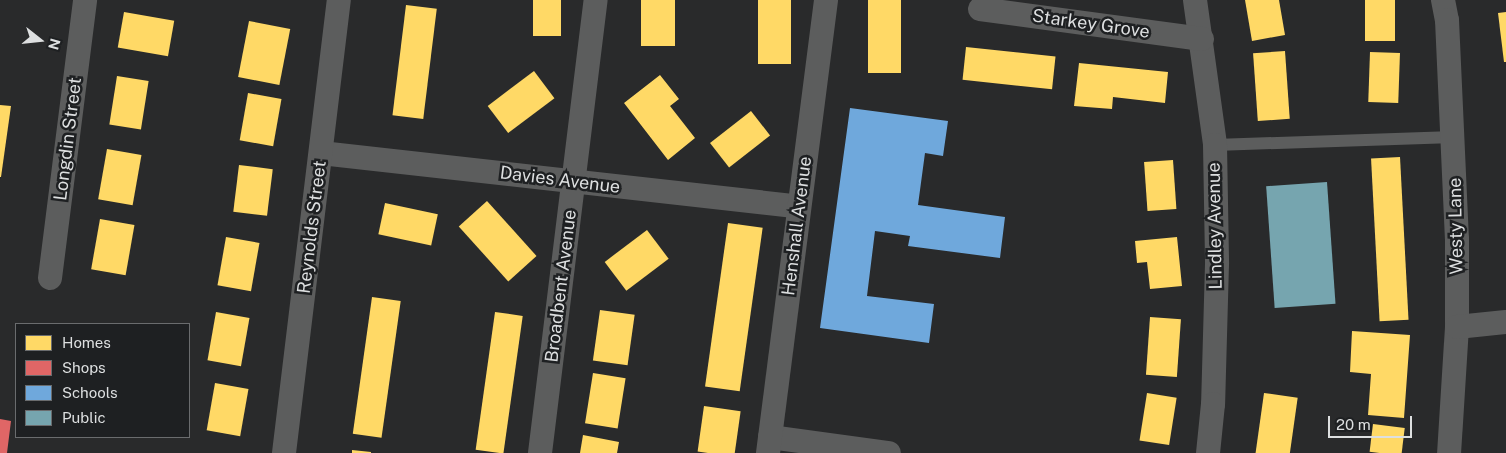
<!DOCTYPE html>
<style>
body{margin:0}
#map{position:relative;width:1506px;height:453px;overflow:hidden;background:#292a2b;font-family:"Public Sans",sans-serif}
div>[style]{position:absolute}
.homes>*{inset:0;background:#ffd966;transform-origin:0 0}
.shops>*{inset:0;background:#e06666}
.schools>*{inset:0;background:#6fa8dc}
.public>*{inset:0;background:#76a5af;transform-origin:0 0}
.lane>*{height:12px;margin:-6px;padding:0 6px;transform-origin:6px;border-radius:6px;background:#5c5d5d}
.street>*{height:24px;margin:-12px;padding:0 12px;transform-origin:12px;border-radius:12px;background:#5c5d5d}
span{translate:-50% -50%;white-space:nowrap;text-align:center;line-height:1.15;-webkit-text-stroke:5px #1e2022;paint-order:stroke}
.street-label{font-size:18px;color:#dddfe0}
.legend{position:absolute;left:15px;top:323px;width:175px;height:115px;box-sizing:border-box;background:#1e2022;border:1px solid #6a6c6e;margin:0;padding:6px 9px;list-style:none;font-size:15px;color:#dddfe0}
.legend li{display:flex;align-items:center;gap:10px;height:25px}
.legend b{width:25px;border:1px solid #6a6c6e}
.north{position:absolute;left:15px;top:15px;width:50px;height:50px;-webkit-text-stroke:4px #1e2022;paint-order:stroke;rotate:106deg;font-size:14px;font-weight:700;line-height:20px;text-align:center;color:#dddfe0}
.north::after{content:'';display:block;margin:auto;width:18px;height:22px;background:#dddfe0;clip-path:polygon(50% 0,100% 100%,50% 72%,0 100%)}
.scale{position:absolute;left:1328px;top:416px;width:84px;height:22px;box-sizing:border-box;border:2px solid #dddfe0;border-top:0;padding-left:6px;font-size:15px;line-height:18px;white-space:nowrap;color:#dddfe0;-webkit-text-stroke:4px #1e2022;paint-order:stroke}
</style>
<div id="map">
<div class="homes">
<i style="left:533px;top:0;width:28px;height:36px"></i>
<i style="left:641px;top:0;width:34px;height:46px"></i>
<i style="left:758px;top:0;width:33px;height:64px"></i>
<i style="left:868px;top:0;width:33px;height:73px"></i>
<i style="clip-path:polygon(1245px 0,1279px 0,1285px 35px,1252px 41px)"></i>
<i style="left:1365px;top:0;width:30px;height:41px"></i>
<i style="left:406px;top:5px;width:31px;height:111px;rotate:7deg"></i>
<i style="left:124px;top:12px;width:51px;height:36px;rotate:10deg"></i>
<i style="clip-path:polygon(1506px 12px,1506px 62px,1504px 62px,1498px 13px)"></i>
<i style="left:249px;top:21px;width:42px;height:57px;rotate:11deg"></i>
<i style="left:966px;top:47px;width:90px;height:33px;rotate:6deg"></i>
<i style="left:1285px;top:51px;width:68px;height:32px;rotate:86deg"></i>
<i style="left:1370px;top:52px;width:30px;height:50px;rotate:2deg"></i>
<i style="clip-path:polygon(1079px 63px,1168px 72px,1165px 103px,1113px 97px,1112px 109px,1074px 106px)"></i>
<i style="left:534px;top:71px;width:34px;height:58px;rotate:53deg"></i>
<i style="clip-path:polygon(660px 75px,679px 99px,670px 106px,695px 138px,668px 160px,624px 103px)"></i>
<i style="left:117px;top:76px;width:32px;height:49px;rotate:9deg"></i>
<i style="left:248px;top:93px;width:34px;height:48px;rotate:10deg"></i>
<i style="clip-path:polygon(0 105px,11px 106px,1px 177px,0 177px)"></i>
<i style="left:751px;top:111px;width:31px;height:52px;rotate:52deg"></i>
<i style="left:107px;top:149px;width:35px;height:51px;rotate:10deg"></i>
<i style="left:1400px;top:157px;width:163px;height:29px;rotate:87deg"></i>
<i style="left:1173px;top:160px;width:49px;height:29px;rotate:86deg"></i>
<i style="left:239px;top:165px;width:34px;height:47px;rotate:7deg"></i>
<i style="left:487px;top:201px;width:74px;height:38px;rotate:48deg"></i>
<i style="left:385px;top:203px;width:54px;height:32px;rotate:12deg"></i>
<i style="left:100px;top:219px;width:35px;height:51px;rotate:10deg"></i>
<i style="left:728px;top:223px;width:35px;height:165px;rotate:8deg"></i>
<i style="left:647px;top:230px;width:36px;height:53px;rotate:53deg"></i>
<i style="left:226px;top:237px;width:34px;height:49px;rotate:10deg"></i>
<i style="clip-path:polygon(1177px 237px,1182px 286px,1150px 289px,1147px 262px,1137px 263px,1135px 241px)"></i>
<i style="left:372px;top:297px;width:29px;height:138px;rotate:8deg"></i>
<i style="left:600px;top:310px;width:35px;height:51px;rotate:8deg"></i>
<i style="left:216px;top:312px;width:34px;height:49px;rotate:10deg"></i>
<i style="left:495px;top:312px;width:28px;height:139px;rotate:8deg"></i>
<i style="left:1150px;top:317px;width:31px;height:58px;rotate:4deg"></i>
<i style="clip-path:polygon(1352px 331px,1410px 335px,1404px 418px,1368px 415px,1371px 374px,1350px 372px)"></i>
<i style="left:593px;top:373px;width:33px;height:51px;rotate:9deg"></i>
<i style="left:215px;top:383px;width:34px;height:48px;rotate:10deg"></i>
<i style="left:1147px;top:393px;width:30px;height:48px;rotate:9deg"></i>
<i style="left:1264px;top:393px;width:34px;height:61px;rotate:8deg"></i>
<i style="left:704px;top:406px;width:37px;height:46px;rotate:8deg"></i>
<i style="left:1373px;top:424px;width:32px;height:28px;rotate:7deg"></i>
<i style="clip-path:polygon(583px 435px,619px 442px,617px 453px,580px 453px)"></i>
<i style="clip-path:polygon(352px 450px,371px 452px,371px 453px,352px 453px)"></i>
</div>
<div class="shops">
<i style="clip-path:polygon(0 419px,11px 421px,7px 453px,0 453px)"></i>
</div>
<div class="schools">
<i style="clip-path:polygon(850px 108px,948px 121px,943px 156px,925px 153px,918px 205px,1005px 217px,1000px 258px,908px 246px,910px 236px,875px 231px,867px 296px,934px 304px,929px 343px,820px 328px)"></i>
</div>
<div class="public">
<i style="left:1327px;top:182px;width:122px;height:61px;rotate:86deg"></i>
</div>
<div class="lane">
<i style="left:1215px;top:145px;width:239px;rotate:-1.9deg"></i>
</div>
<div class="street">
<i style="left:1195px;top:0;width:146px;rotate:82.1deg"></i>
<i style="left:1215px;top:145px;width:119px;rotate:89deg"></i>
<i style="left:1217px;top:264px;width:140px;rotate:91.6deg"></i>
<i style="left:1213px;top:404px;width:49px;rotate:95.8deg"></i>
<i style="left:1443px;top:0;width:20px;rotate:79deg"></i>
<i style="left:1447px;top:20px;width:219px;rotate:87.4deg"></i>
<i style="left:1457px;top:239px;width:88px;rotate:90deg"></i>
<i style="left:1457px;top:327px;width:126px;rotate:93.6deg"></i>
<i style="left:980px;top:9px;width:224px;rotate:7.7deg"></i>
<i style="left:321px;top:153px;width:481px;rotate:6.4deg"></i>
<i style="left:50px;top:278px;width:280px;rotate:-82.8deg"></i>
<i style="left:1457px;top:327px;width:49px;rotate:-5.8deg"></i>
<i style="left:770px;top:437px;width:120px;rotate:7.7deg"></i>
<i style="left:284px;top:453px;width:456px;rotate:-83.1deg"></i>
<i style="left:540px;top:453px;width:456px;rotate:-83deg"></i>
<i style="left:768px;top:453px;width:457px;rotate:-82.7deg"></i>
</div>
<div class="street-label">
<span style="left:1091px;top:24px;rotate:8deg">Starkey Grove</span>
<span style="left:68px;top:139px;rotate:-83deg">Longdin Street</span>
<span style="left:560px;top:180px;rotate:7deg">Davies Avenue</span>
<span style="left:797px;top:226px;rotate:-83deg">Henshall Avenue</span>
<span style="left:1215px;top:226px;rotate:-91deg">Lindley Avenue</span>
<span style="left:1456px;top:226px;rotate:-91deg">Westy Lane</span>
<span style="left:312px;top:227px;rotate:-83deg">Reynolds Street</span>
<span style="left:561px;top:286px;rotate:-83deg">Broadbent Avenue</span>
</div>
<ul class="legend">
<li><b style="height:14px;background:#ffd966"></b>Homes</li>
<li><b style="height:14px;background:#e06666"></b>Shops</li>
<li><b style="height:14px;background:#6fa8dc"></b>Schools</li>
<li><b style="height:14px;background:#76a5af"></b>Public</li>
</ul>
<div class="north">N</div>
<div class="scale">20 m</div>
</div>
